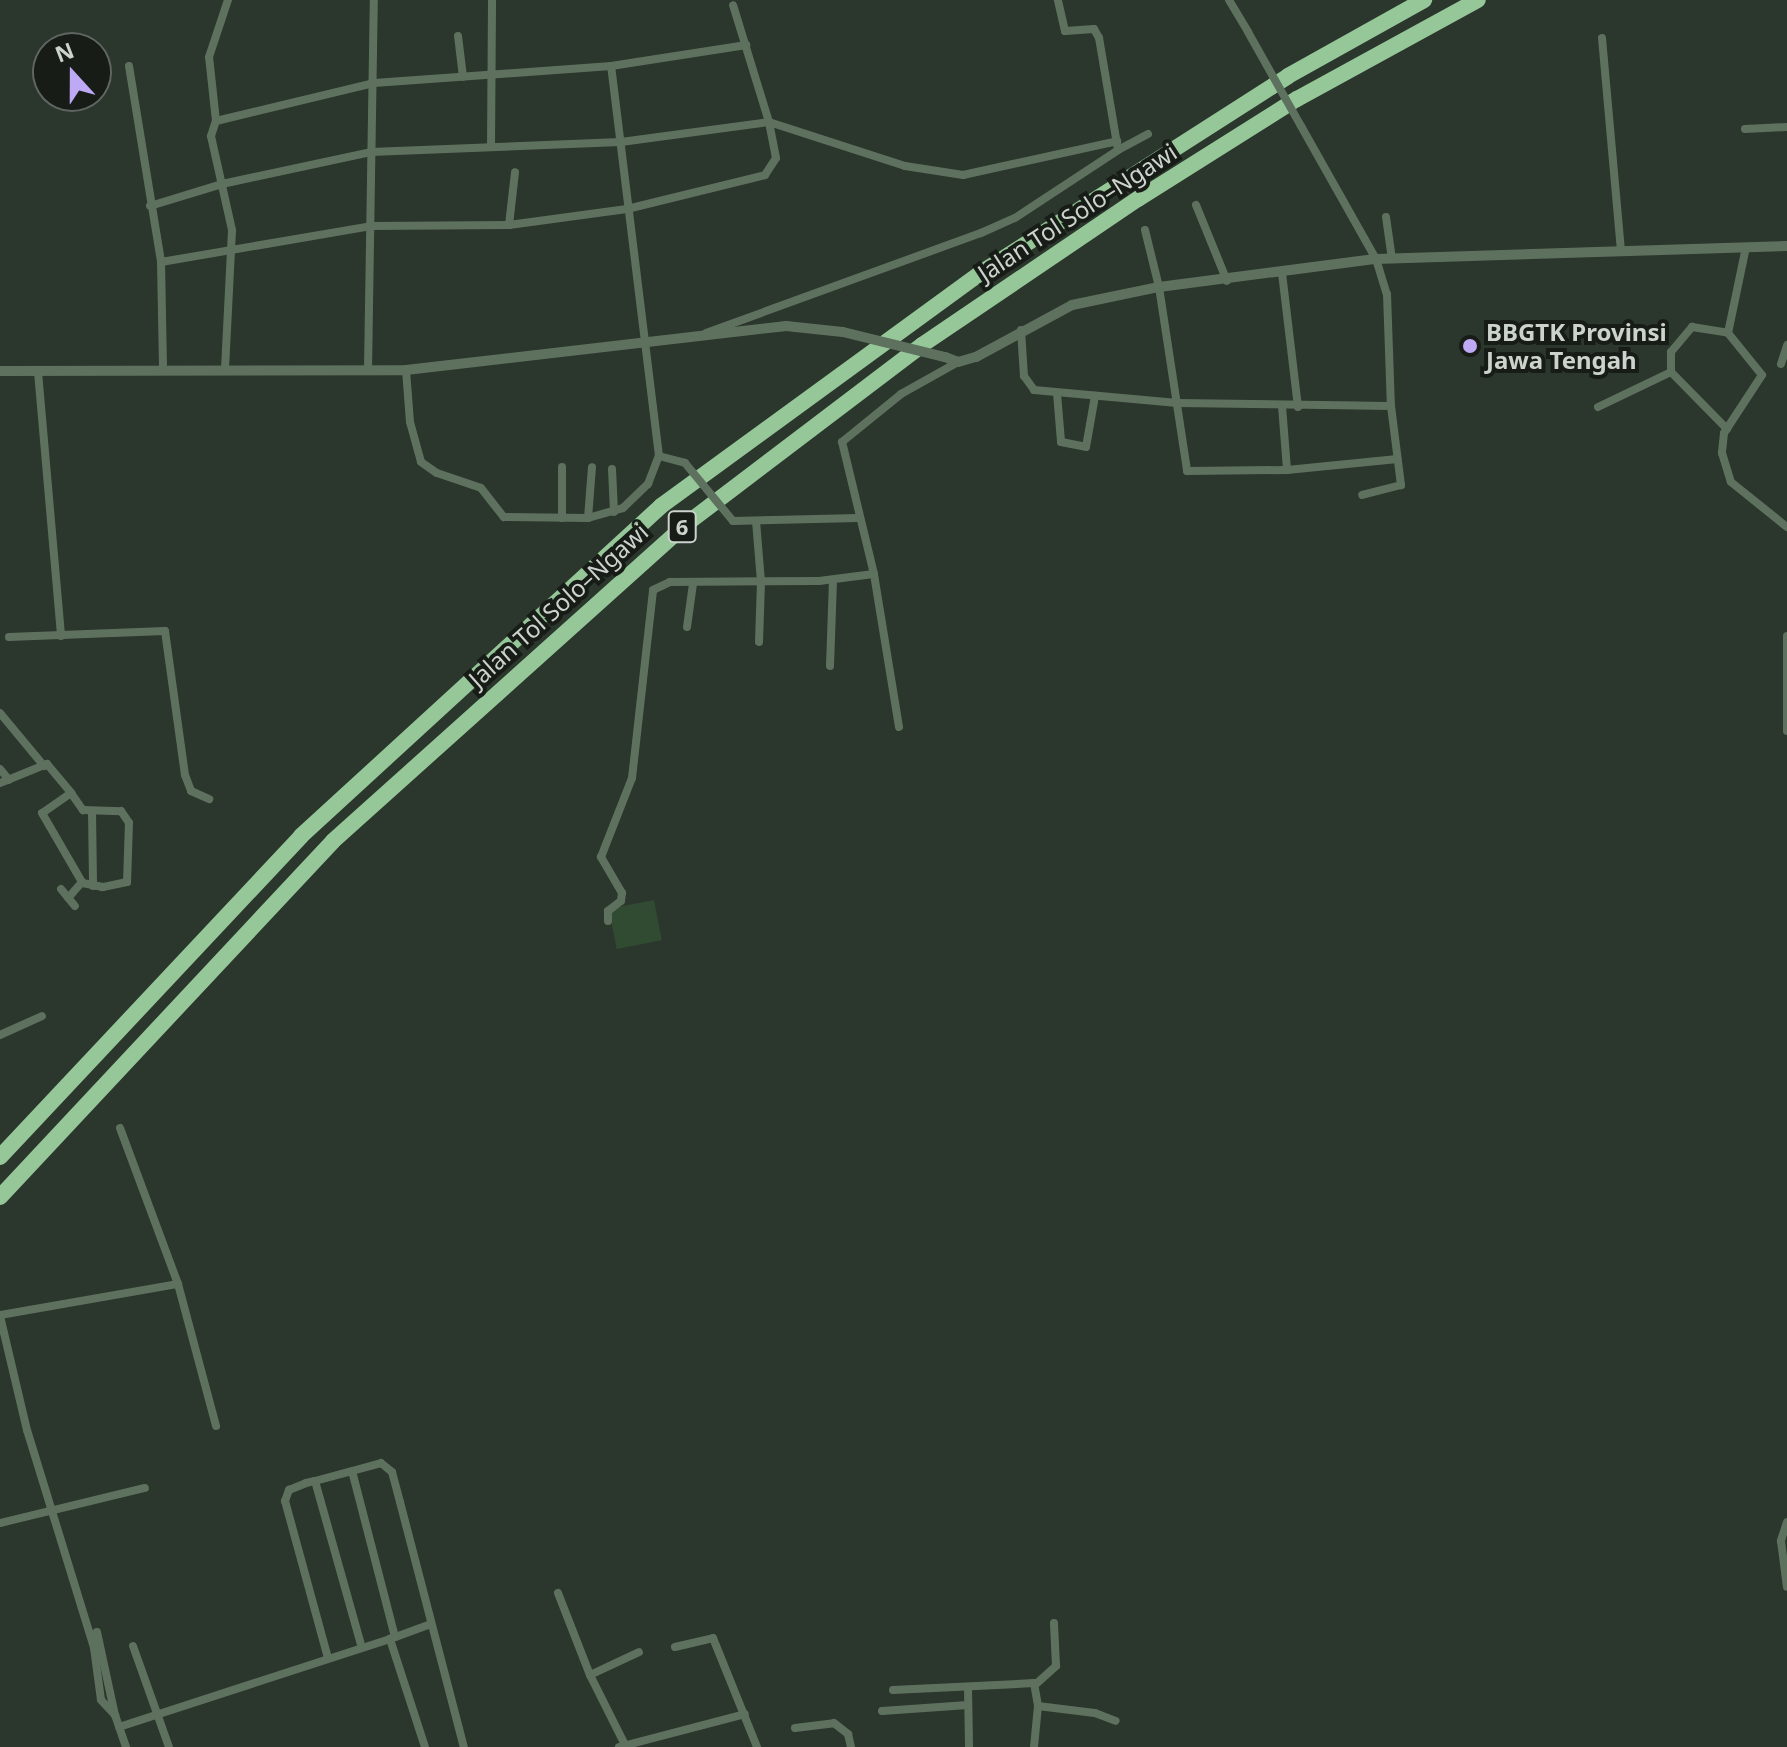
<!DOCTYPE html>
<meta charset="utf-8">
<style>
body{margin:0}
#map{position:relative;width:1787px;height:1747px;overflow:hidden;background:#2b362c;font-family:"Noto Sans",sans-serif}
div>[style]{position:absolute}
.green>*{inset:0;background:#314b33;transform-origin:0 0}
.minor>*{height:8px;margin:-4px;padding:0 4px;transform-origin:4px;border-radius:4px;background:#5e715f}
.tertiary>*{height:10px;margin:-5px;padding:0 5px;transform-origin:5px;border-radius:5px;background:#5e715f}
.motorway>*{height:16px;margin:-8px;padding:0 8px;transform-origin:8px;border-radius:8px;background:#96c799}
.minor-bridge>*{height:8px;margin:-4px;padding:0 4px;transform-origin:4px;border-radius:4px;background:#5e715f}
.tertiary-bridge>*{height:10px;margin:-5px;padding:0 5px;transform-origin:5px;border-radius:5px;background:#5e715f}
.dots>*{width:22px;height:22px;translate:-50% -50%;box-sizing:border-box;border:4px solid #171c17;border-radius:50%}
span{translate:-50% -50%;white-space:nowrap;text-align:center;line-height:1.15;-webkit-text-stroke:8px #171c17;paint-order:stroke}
.shield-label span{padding:2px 6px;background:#171c17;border:2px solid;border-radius:6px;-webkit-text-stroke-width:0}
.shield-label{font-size:22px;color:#ccd3cd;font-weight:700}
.street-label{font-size:24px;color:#ccd3cd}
.poi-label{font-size:24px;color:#ccd3cd;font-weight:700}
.left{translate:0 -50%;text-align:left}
.north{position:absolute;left:32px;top:32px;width:80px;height:80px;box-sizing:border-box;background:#171c17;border:2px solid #5f6560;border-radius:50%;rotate:339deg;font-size:22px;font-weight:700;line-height:32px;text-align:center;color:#ccd3cd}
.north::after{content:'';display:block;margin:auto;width:28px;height:36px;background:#bea9f5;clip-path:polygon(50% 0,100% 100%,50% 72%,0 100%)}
</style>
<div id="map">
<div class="green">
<i style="left:654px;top:900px;width:41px;height:46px;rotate:79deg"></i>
</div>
<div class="minor">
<i style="left:1229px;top:0;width:37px;rotate:59deg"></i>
<i style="left:458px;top:36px;width:41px;rotate:83deg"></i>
<i style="left:1602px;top:38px;width:213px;rotate:84.9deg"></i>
<i style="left:129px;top:66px;width:199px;rotate:80.7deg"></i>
<i style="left:161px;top:262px;width:107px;rotate:88.9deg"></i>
<i style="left:216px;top:121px;width:163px;rotate:-13.5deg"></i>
<i style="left:374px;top:83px;width:238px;rotate:-4.1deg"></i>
<i style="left:611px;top:66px;width:137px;rotate:-8.8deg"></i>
<i style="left:769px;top:122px;width:143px;rotate:17.9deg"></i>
<i style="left:905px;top:166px;width:59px;rotate:8.8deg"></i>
<i style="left:963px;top:175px;width:158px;rotate:-12.4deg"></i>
<i style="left:1301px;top:126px;width:153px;rotate:60.6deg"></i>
<i style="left:1376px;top:259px;width:37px;rotate:73deg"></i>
<i style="left:1387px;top:294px;width:112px;rotate:88deg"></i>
<i style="left:1391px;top:406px;width:80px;rotate:82.8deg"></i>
<i style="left:1401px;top:485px;width:40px;rotate:165.6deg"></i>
<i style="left:1745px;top:129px;width:42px;rotate:-2.7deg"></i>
<i style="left:491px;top:147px;width:147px;rotate:-89.6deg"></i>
<i style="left:1118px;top:150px;width:34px;rotate:-28deg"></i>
<i style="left:1196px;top:205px;width:82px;rotate:67.8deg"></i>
<i style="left:150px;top:206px;width:75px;rotate:-17deg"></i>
<i style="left:222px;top:184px;width:152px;rotate:-12.1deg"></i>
<i style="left:371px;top:152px;width:250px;rotate:-2.3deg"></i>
<i style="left:621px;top:142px;width:149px;rotate:-7.7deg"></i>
<i style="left:769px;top:122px;width:122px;rotate:-107.1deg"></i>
<i style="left:1386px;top:217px;width:42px;rotate:81.9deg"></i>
<i style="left:509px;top:225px;width:53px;rotate:-83.5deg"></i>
<i style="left:1145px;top:230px;width:59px;rotate:76.2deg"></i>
<i style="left:1159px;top:287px;width:186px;rotate:81.3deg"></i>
<i style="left:1187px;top:471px;width:100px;rotate:-0.6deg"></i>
<i style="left:1287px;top:470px;width:111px;rotate:-5.7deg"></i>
<i style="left:1746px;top:247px;width:88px;rotate:101.8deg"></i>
<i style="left:1728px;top:333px;width:54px;rotate:51deg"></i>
<i style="left:1762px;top:375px;width:69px;rotate:123.2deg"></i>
<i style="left:1724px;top:433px;width:20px;rotate:96deg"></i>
<i style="left:1722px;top:453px;width:30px;rotate:73deg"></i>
<i style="left:1731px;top:482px;width:72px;rotate:38.8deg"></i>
<i style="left:161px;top:262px;width:213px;rotate:-9.7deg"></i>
<i style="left:371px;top:226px;width:138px;rotate:-0.4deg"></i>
<i style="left:509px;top:225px;width:119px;rotate:-7.7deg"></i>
<i style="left:627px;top:209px;width:142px;rotate:-13.8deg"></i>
<i style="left:765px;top:175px;width:20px;rotate:-57deg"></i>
<i style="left:776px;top:158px;width:37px;rotate:-101deg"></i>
<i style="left:1282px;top:273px;width:135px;rotate:83.2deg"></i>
<i style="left:1021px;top:330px;width:46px;rotate:86.3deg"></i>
<i style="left:1024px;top:376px;width:17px;rotate:54deg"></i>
<i style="left:1034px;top:390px;width:144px;rotate:5.2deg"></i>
<i style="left:1177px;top:403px;width:214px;rotate:0.8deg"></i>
<i style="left:706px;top:333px;width:293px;rotate:-20deg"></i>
<i style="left:981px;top:233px;width:37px;rotate:-24deg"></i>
<i style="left:1015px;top:218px;width:123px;rotate:-33.4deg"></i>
<i style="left:1118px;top:150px;width:114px;rotate:-99.6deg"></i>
<i style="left:1099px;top:38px;width:10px;rotate:-119deg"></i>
<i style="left:1094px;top:29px;width:29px;rotate:176deg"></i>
<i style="left:1065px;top:31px;width:32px;rotate:-103deg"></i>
<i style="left:1781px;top:364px;width:20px;rotate:-72deg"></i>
<i style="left:225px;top:369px;width:139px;rotate:-87.1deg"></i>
<i style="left:232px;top:230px;width:96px;rotate:-102.6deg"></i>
<i style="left:211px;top:136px;width:16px;rotate:-72deg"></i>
<i style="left:216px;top:121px;width:64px;rotate:-96.2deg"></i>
<i style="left:209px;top:57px;width:60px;rotate:-71.6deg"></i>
<i style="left:368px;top:370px;width:370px;rotate:-89.1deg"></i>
<i style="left:406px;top:370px;width:52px;rotate:85.6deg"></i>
<i style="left:410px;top:422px;width:41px;rotate:74.6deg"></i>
<i style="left:421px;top:462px;width:19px;rotate:35deg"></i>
<i style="left:437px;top:473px;width:46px;rotate:18.8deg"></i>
<i style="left:481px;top:488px;width:37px;rotate:52deg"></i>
<i style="left:504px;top:517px;width:84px;rotate:0.7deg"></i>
<i style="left:588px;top:518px;width:36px;rotate:-16deg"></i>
<i style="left:623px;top:508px;width:35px;rotate:-44deg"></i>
<i style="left:648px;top:484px;width:30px;rotate:-69deg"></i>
<i style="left:659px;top:456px;width:393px;rotate:-97deg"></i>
<i style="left:38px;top:372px;width:265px;rotate:85deg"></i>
<i style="left:1671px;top:372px;width:80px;rotate:45.5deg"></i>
<i style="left:1057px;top:393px;width:49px;rotate:85.3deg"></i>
<i style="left:1061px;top:442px;width:25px;rotate:11deg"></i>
<i style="left:1086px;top:447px;width:52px;rotate:-80deg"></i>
<i style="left:1282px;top:406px;width:64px;rotate:85.5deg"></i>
<i style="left:1598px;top:407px;width:81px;rotate:-25.6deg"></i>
<i style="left:1671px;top:372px;width:20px;rotate:-90deg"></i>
<i style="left:1671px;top:352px;width:33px;rotate:-50deg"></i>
<i style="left:1692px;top:327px;width:36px;rotate:9deg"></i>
<i style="left:659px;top:456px;width:27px;rotate:15deg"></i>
<i style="left:612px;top:469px;width:43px;rotate:87.3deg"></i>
<i style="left:562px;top:518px;width:51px;rotate:-90deg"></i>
<i style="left:588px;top:518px;width:51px;rotate:-85.5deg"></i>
<i style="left:733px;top:521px;width:125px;rotate:-1.4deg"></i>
<i style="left:756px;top:521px;width:61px;rotate:85.3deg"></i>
<i style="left:761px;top:582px;width:60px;rotate:91.9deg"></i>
<i style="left:687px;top:627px;width:43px;rotate:-82.1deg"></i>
<i style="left:1787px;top:636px;width:95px;rotate:90deg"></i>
<i style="left:9px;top:637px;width:156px;rotate:-2.2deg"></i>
<i style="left:165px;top:631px;width:145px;rotate:82.1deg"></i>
<i style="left:185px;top:775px;width:17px;rotate:69deg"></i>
<i style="left:191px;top:791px;width:20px;rotate:24deg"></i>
<i style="left:830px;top:666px;width:86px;rotate:-88deg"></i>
<i style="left:0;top:713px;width:69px;rotate:50.3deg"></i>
<i style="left:899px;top:727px;width:155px;rotate:-99.3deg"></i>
<i style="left:874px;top:574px;width:136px;rotate:-103.6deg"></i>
<i style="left:842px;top:442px;width:76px;rotate:-39.1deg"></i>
<i style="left:901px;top:394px;width:65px;rotate:-29.3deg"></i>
<i style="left:0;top:769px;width:14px;rotate:51deg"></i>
<i style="left:0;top:783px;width:51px;rotate:-22deg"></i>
<i style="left:47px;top:764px;width:38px;rotate:50deg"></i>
<i style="left:71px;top:793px;width:35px;rotate:145deg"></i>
<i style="left:42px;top:813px;width:80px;rotate:59.9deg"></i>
<i style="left:82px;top:882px;width:21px;rotate:131deg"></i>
<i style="left:71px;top:793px;width:21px;rotate:55deg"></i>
<i style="left:83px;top:810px;width:38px;rotate:2deg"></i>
<i style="left:121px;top:811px;width:14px;rotate:56deg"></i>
<i style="left:129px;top:823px;width:59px;rotate:91.9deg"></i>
<i style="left:127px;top:882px;width:25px;rotate:168deg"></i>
<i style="left:103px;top:887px;width:21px;rotate:-169deg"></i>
<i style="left:92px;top:811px;width:75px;rotate:89.2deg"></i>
<i style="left:61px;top:889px;width:22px;rotate:51deg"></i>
<i style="left:608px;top:921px;width:10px;rotate:-90deg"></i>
<i style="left:608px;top:911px;width:16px;rotate:-38deg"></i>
<i style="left:621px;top:901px;width:8px;rotate:-83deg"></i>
<i style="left:622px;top:893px;width:42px;rotate:-120.3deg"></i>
<i style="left:601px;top:857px;width:85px;rotate:-68.6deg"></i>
<i style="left:632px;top:778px;width:189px;rotate:-83.6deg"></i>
<i style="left:653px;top:590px;width:19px;rotate:-25deg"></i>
<i style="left:670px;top:582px;width:149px;rotate:-0.4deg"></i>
<i style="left:819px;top:581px;width:55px;rotate:-7.3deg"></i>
<i style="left:0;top:1035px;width:46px;rotate:-24.3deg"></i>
<i style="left:120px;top:1128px;width:166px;rotate:69.6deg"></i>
<i style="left:178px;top:1284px;width:147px;rotate:75deg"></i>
<i style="left:0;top:1315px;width:181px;rotate:-9.9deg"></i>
<i style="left:0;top:1316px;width:117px;rotate:76.7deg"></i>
<i style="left:27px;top:1430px;width:228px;rotate:72.9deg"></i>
<i style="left:94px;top:1648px;width:52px;rotate:82.3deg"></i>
<i style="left:101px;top:1700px;width:21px;rotate:47deg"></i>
<i style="left:115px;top:1715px;width:34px;rotate:71deg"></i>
<i style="left:315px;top:1481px;width:38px;rotate:-15deg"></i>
<i style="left:1787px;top:1522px;width:20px;rotate:108deg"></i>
<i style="left:1781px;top:1541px;width:46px;rotate:82.6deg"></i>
<i style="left:0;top:1523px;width:149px;rotate:-13.6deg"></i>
<i style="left:558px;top:1593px;width:88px;rotate:68.7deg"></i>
<i style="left:590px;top:1675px;width:80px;rotate:63.4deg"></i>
<i style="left:97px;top:1632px;width:85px;rotate:77.8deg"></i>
<i style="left:395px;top:1637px;width:171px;rotate:-104.5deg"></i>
<i style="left:352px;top:1471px;width:30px;rotate:-15deg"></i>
<i style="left:381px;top:1463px;width:14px;rotate:39deg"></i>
<i style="left:392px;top:1472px;width:31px;rotate:75deg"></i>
<i style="left:400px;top:1502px;width:253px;rotate:75.4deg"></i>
<i style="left:133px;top:1646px;width:107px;rotate:70.4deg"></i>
<i style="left:675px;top:1647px;width:39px;rotate:-13deg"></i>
<i style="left:713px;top:1638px;width:118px;rotate:68deg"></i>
<i style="left:328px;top:1658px;width:163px;rotate:-105.3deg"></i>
<i style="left:285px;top:1501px;width:12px;rotate:-70deg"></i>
<i style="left:289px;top:1490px;width:18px;rotate:-22deg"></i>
<i style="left:306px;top:1483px;width:9px;rotate:-13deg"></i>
<i style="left:315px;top:1481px;width:173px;rotate:74.3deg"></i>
<i style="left:590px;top:1675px;width:54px;rotate:-25.1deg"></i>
<i style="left:1036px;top:1684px;width:27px;rotate:-42deg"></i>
<i style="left:1056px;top:1666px;width:43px;rotate:-92.7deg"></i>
<i style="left:968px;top:1688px;width:59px;rotate:89deg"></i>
<i style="left:893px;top:1690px;width:141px;rotate:-2.8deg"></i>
<i style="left:1034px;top:1683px;width:23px;rotate:80deg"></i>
<i style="left:1038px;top:1706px;width:41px;rotate:95.6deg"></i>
<i style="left:1038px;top:1706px;width:57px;rotate:7deg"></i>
<i style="left:1095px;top:1713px;width:22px;rotate:21deg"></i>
<i style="left:882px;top:1711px;width:86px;rotate:-4deg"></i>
<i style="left:119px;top:1727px;width:285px;rotate:-18deg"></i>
<i style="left:795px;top:1728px;width:39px;rotate:-7deg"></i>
<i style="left:834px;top:1723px;width:18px;rotate:38deg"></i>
<i style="left:848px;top:1734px;width:13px;rotate:77deg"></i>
<i style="left:425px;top:1747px;width:114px;rotate:-108deg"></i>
<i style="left:390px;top:1639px;width:40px;rotate:-20.2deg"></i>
<i style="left:619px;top:1747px;width:130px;rotate:-14.7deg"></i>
</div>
<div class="tertiary">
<i style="left:945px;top:357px;width:14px;rotate:21deg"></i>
<i style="left:958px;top:362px;width:19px;rotate:-16deg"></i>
<i style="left:976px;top:357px;width:109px;rotate:-28.4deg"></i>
<i style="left:1072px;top:305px;width:89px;rotate:-11.7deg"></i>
<i style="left:1159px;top:287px;width:219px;rotate:-7.4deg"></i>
<i style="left:1376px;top:259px;width:411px;rotate:-1.8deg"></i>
<i style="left:0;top:371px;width:406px;rotate:-0.1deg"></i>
<i style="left:406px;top:370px;width:383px;rotate:-6.6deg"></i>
<i style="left:786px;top:326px;width:57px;rotate:6deg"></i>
</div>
<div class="motorway">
<i style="left:0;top:1157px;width:440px;rotate:-46.8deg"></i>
<i style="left:301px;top:836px;width:488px;rotate:-42.5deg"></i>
<i style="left:661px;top:506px;width:397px;rotate:-36.1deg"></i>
<i style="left:982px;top:272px;width:363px;rotate:-32.6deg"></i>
<i style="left:1288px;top:76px;width:156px;rotate:-29.2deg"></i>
<i style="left:0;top:1197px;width:487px;rotate:-46.9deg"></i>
<i style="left:333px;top:841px;width:473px;rotate:-41.9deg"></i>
<i style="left:685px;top:525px;width:298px;rotate:-37.2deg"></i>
<i style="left:922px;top:345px;width:261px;rotate:-34.1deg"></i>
<i style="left:1138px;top:199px;width:188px;rotate:-32.2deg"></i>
<i style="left:1297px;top:99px;width:206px;rotate:-28.7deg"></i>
</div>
<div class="minor-bridge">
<i style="left:1248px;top:32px;width:108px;rotate:60.6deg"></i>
<i style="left:685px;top:463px;width:75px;rotate:50.4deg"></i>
</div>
<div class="tertiary-bridge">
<i style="left:843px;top:332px;width:105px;rotate:13.8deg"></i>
</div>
<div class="dots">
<i style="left:1470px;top:346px;background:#bea9f5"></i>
</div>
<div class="shield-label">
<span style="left:682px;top:527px">6</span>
</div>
<div class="street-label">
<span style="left:1077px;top:212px;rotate:-33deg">Jalan Tol Solo–Ngawi</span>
<span style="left:558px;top:605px;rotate:-42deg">Jalan Tol Solo–Ngawi</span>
</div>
<div class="poi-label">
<span class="left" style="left:1486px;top:346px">BBGTK Provinsi<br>Jawa Tengah</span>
</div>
<div class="north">N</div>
</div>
